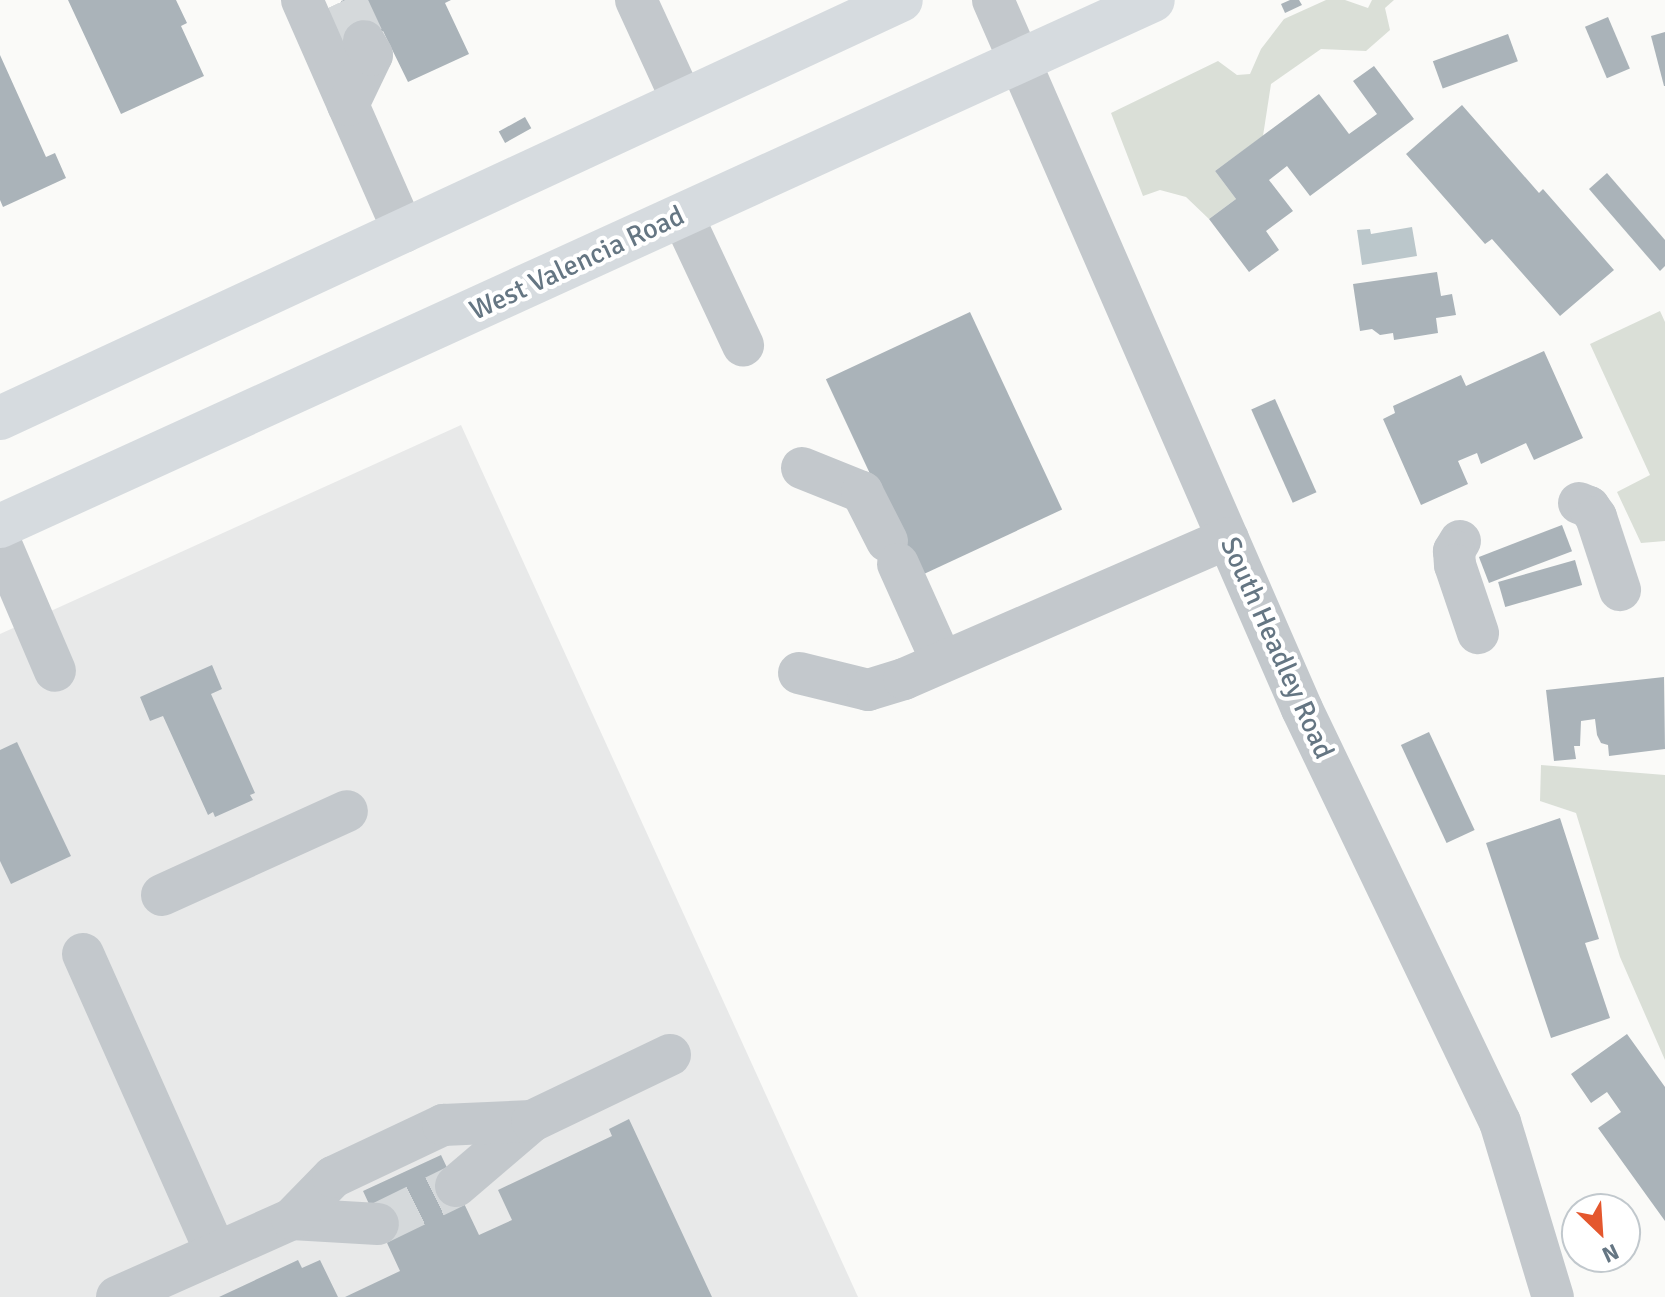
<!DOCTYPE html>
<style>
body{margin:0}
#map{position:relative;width:1665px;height:1297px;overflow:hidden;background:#fafaf8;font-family:Signika,sans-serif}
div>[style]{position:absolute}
.built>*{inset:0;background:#e8e9e9}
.green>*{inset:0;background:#dadfd7}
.water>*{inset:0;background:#bbc7cb}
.building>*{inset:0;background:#aab3b9;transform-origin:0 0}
.minor-tunnel>*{height:42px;margin-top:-21px;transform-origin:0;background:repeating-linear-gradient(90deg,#d5d9db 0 42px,transparent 0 63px)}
.minor>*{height:42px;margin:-21px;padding:0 21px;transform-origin:21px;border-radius:21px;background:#c3c8cc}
.major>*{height:44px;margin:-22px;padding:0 22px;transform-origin:22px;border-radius:22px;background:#d6dbdf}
span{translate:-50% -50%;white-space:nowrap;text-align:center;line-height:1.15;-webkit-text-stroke:8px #fff;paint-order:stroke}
.street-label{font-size:28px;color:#657683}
.north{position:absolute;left:1561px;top:1193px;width:80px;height:80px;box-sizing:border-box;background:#fff;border:2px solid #c1c8cd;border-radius:50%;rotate:155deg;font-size:22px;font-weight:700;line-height:32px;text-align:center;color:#657683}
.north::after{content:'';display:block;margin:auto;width:28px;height:36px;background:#e4572e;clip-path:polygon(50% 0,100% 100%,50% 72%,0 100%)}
</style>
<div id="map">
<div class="built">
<i style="clip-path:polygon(461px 425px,858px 1297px,0 1297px,0 634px)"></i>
</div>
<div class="green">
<i style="clip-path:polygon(1326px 0,1345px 0,1368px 8px,1372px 0,1394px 0,1385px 8px,1390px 30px,1366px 51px,1321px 49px,1271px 84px,1263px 136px,1215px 171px,1236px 199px,1209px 219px,1186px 197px,1160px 190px,1143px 196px,1111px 113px,1218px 61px,1237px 75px,1250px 74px,1261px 49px,1284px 19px)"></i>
<i style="clip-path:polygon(1660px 311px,1665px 322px,1665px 541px,1641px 543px,1617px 492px,1650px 475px,1590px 344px)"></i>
<i style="clip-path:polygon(1541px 765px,1665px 775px,1665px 1060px,1620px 957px,1576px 813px,1540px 801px)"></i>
</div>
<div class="water">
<i style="clip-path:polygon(1412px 227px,1417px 256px,1362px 265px,1357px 230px,1370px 229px,1371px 234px)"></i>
</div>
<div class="building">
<i style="clip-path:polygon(68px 0,176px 0,187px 23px,181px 26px,204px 76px,121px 114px)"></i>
<i style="clip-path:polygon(344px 0,451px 0,445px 3px,469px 54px,408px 82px,383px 31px,360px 42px,341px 1px)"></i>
<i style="clip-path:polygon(1290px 0,1299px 0,1302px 5px,1285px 13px,1281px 4px)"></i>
<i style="left:1608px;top:17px;width:56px;height:25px;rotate:67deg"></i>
<i style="clip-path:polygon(1665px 32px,1665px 86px,1664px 86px,1651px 36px)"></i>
<i style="left:1508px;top:34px;width:29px;height:80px;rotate:70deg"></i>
<i style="clip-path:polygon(0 55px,46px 157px,55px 153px,66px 178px,3px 207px,0 200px)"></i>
<i style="clip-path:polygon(1374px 66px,1414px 119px,1310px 196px,1287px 166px,1269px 180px,1293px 211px,1266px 231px,1279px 250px,1249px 272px,1209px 219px,1236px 199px,1215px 171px,1319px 94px,1349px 134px,1377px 114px,1353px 81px)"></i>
<i style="clip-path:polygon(1462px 105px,1539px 193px,1543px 189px,1614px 270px,1560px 316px,1492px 239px,1485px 244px,1406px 154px)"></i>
<i style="left:525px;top:117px;width:13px;height:30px;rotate:61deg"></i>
<i style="clip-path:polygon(1607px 173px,1665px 240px,1665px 266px,1660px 271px,1589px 189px)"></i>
<i style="clip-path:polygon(1437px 272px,1441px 296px,1452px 294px,1456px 315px,1436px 318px,1438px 333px,1394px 340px,1393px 333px,1380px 335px,1372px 329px,1360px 331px,1353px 284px)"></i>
<i style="left:970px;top:312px;width:218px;height:159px;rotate:65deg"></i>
<i style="clip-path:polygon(1544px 351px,1583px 438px,1534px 460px,1526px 443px,1481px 464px,1477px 453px,1458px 461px,1468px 484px,1421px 505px,1383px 419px,1395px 413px,1393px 406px,1461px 375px,1466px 386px)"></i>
<i style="left:1275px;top:399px;width:102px;height:26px;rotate:66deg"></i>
<i style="left:1562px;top:525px;width:28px;height:89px;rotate:69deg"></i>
<i style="left:1575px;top:560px;width:26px;height:80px;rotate:74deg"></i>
<i style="clip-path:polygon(212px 665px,222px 689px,211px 694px,255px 793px,250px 795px,253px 800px,215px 817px,213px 812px,208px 815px,163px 716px,150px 721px,140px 697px)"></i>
<i style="clip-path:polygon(1664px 677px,1665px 749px,1609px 756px,1608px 745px,1601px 743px,1597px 735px,1595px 719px,1581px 721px,1580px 746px,1574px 746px,1576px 759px,1554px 761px,1546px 690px)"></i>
<i style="left:1429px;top:732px;width:108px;height:31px;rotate:65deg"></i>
<i style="clip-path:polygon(17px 742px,71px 856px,11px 884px,0 861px,0 750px)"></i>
<i style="clip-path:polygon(1560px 818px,1599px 939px,1585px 943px,1610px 1018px,1551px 1038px,1486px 843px)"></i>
<i style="clip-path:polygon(1627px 1034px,1665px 1087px,1665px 1221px,1598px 1128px,1621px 1112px,1607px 1092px,1591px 1103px,1571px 1074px)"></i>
<i style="clip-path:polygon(629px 1119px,712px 1297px,345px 1297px,400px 1271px,363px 1191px,441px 1155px,479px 1235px,512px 1220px,498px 1190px,612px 1136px,609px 1129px)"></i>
<i style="clip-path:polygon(298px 1260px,302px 1268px,320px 1260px,338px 1297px,219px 1297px)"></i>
</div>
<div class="minor-tunnel">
<i style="left:345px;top:0;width:45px;rotate:65.1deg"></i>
<i style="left:378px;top:1224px;width:87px;rotate:-26deg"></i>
</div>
<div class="minor">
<i style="left:302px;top:0;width:253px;rotate:66.3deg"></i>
<i style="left:636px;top:0;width:112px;rotate:65.3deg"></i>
<i style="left:993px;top:0;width:773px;rotate:66.45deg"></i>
<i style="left:1302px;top:709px;width:458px;rotate:64.4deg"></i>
<i style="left:1500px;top:1122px;width:183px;rotate:73.2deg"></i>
<i style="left:348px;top:105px;width:55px;rotate:-64.4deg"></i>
<i style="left:372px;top:55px;width:16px;rotate:-120deg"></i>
<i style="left:682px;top:215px;width:144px;rotate:64.9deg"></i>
<i style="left:802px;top:468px;width:65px;rotate:21.8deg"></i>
<i style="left:862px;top:492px;width:55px;rotate:63deg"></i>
<i style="left:1579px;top:503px;width:11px;rotate:22deg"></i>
<i style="left:1589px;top:507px;width:12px;rotate:55deg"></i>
<i style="left:1596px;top:517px;width:77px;rotate:71.8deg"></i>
<i style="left:1460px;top:541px;width:12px;rotate:121deg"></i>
<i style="left:1454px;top:551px;width:14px;rotate:86deg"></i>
<i style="left:1455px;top:565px;width:72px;rotate:71.3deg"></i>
<i style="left:0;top:542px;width:140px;rotate:66.9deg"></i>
<i style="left:898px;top:564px;width:107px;rotate:65.8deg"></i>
<i style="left:799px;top:673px;width:71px;rotate:13.8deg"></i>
<i style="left:868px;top:690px;width:38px;rotate:-17deg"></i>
<i style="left:904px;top:679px;width:353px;rotate:-23.5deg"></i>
<i style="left:162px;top:895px;width:203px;rotate:-24.4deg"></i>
<i style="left:83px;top:954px;width:327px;rotate:66deg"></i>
<i style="left:456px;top:1186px;width:100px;rotate:-40.5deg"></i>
<i style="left:292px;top:1219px;width:86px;rotate:3.3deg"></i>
<i style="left:117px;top:1297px;width:192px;rotate:-24deg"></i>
<i style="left:292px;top:1219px;width:59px;rotate:-45.7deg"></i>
<i style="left:333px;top:1177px;width:122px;rotate:-25.3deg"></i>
<i style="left:443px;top:1125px;width:89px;rotate:-2.6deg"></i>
<i style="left:532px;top:1121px;width:153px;rotate:-25.6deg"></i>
</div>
<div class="major">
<i style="left:0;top:418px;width:993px;rotate:-24.89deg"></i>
<i style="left:0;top:526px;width:1267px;rotate:-24.52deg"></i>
</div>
<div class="street-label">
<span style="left:577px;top:263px;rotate:-25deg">West Valencia Road</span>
<span style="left:1277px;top:648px;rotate:66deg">South Headley Road</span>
</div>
<div class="north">N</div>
</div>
